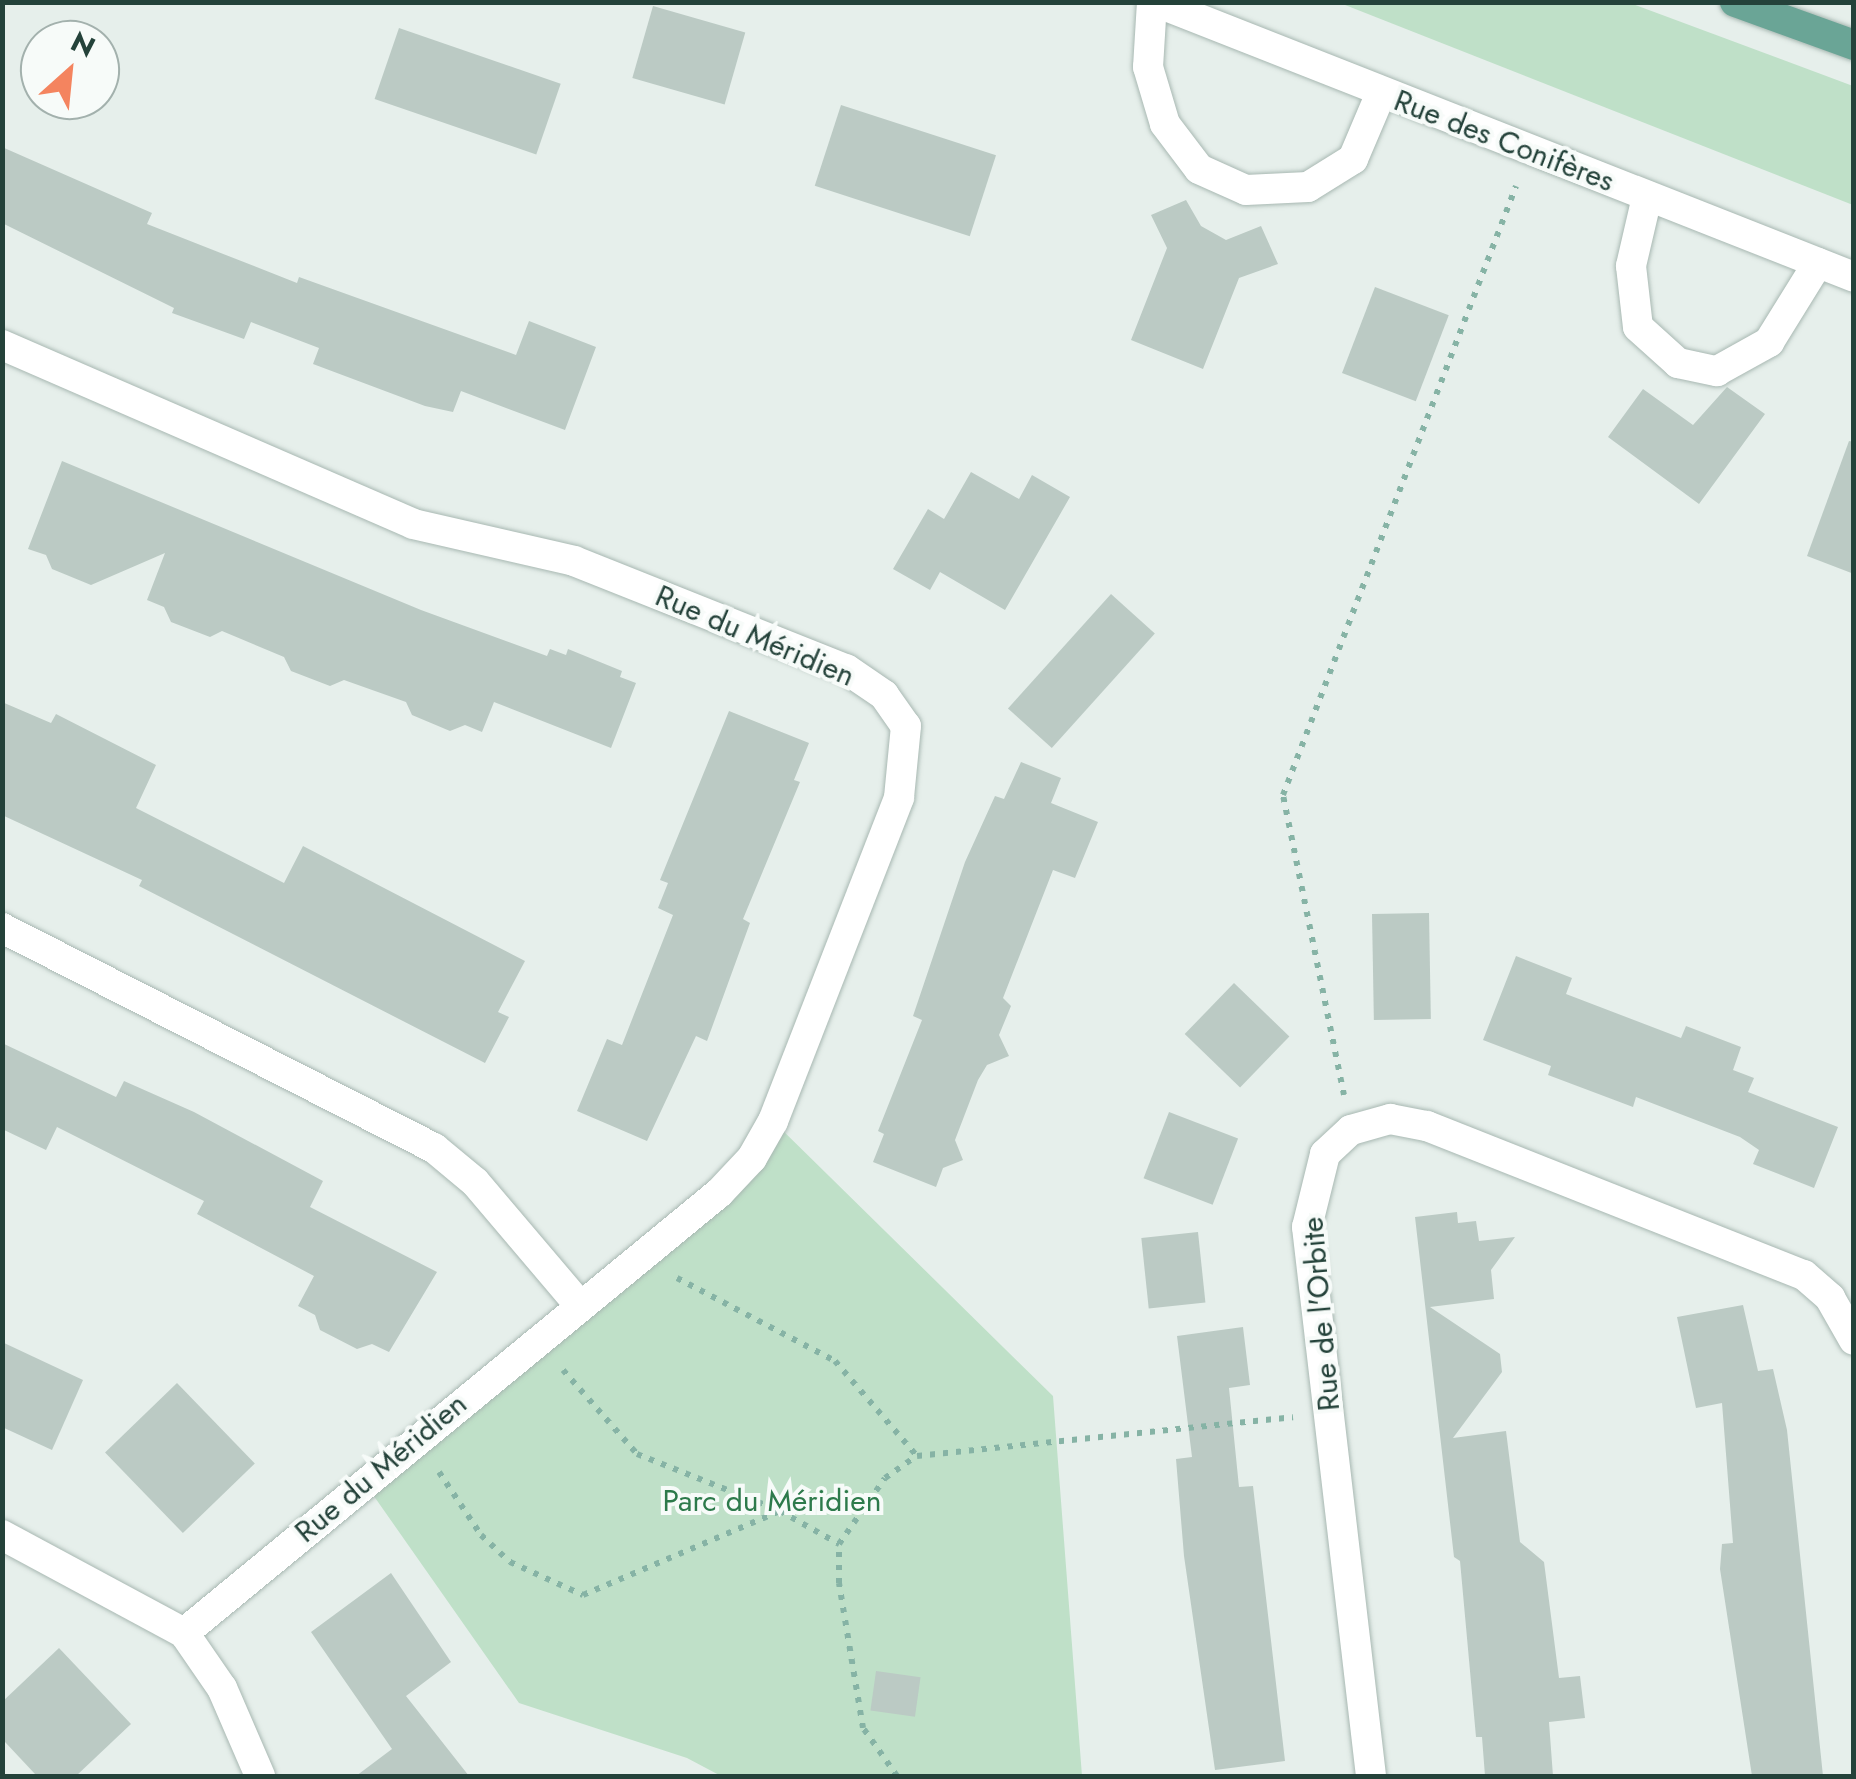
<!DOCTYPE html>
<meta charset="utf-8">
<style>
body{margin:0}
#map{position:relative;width:1856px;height:1779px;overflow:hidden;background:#e6efeb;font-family:Jost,sans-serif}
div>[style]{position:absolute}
.green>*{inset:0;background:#bfe0c8}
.building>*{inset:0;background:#bbcac4;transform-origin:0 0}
.path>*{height:6px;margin-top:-3px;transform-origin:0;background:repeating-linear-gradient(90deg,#86b3a5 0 5px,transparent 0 13px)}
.roads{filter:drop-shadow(0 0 2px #a8b8b2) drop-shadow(0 0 2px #a8b8b2)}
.minor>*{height:30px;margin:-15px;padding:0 15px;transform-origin:15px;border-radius:15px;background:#fff}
.major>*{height:30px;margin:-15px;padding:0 15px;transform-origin:15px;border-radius:15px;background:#6aa596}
span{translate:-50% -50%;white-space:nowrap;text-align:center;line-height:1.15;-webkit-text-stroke:8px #f7fbf9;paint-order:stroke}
.street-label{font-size:30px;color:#24423a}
.park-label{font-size:30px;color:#2d7a4b}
.frame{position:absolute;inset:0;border:5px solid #24423a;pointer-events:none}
.north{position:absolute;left:20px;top:20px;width:100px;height:100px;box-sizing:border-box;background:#f7fbf9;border:2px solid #a3b1ad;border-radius:50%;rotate:27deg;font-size:28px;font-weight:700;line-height:40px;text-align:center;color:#24423a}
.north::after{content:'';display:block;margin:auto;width:35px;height:45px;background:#f4845f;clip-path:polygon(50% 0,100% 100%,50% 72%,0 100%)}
</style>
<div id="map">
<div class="green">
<i style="clip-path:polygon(1340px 3px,1630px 3px,1853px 86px,1853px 205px)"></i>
<i style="clip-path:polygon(773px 1121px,1053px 1396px,1082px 1776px,721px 1776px,687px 1758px,519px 1703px,364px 1482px,580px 1306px)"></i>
</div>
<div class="building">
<i style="left:653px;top:6px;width:96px;height:75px;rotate:16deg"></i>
<i style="left:399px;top:28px;width:171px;height:75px;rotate:19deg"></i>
<i style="left:841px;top:105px;width:163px;height:85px;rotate:18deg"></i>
<i style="clip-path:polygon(2px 147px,152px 213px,147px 224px,297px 283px,299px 277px,516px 355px,529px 321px,596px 347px,565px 430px,461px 391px,453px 412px,425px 406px,313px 364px,319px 348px,251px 322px,244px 339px,172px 313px,174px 308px,2px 223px)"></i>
<i style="clip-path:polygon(1186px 200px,1201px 226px,1226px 240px,1261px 226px,1278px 264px,1239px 278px,1203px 369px,1131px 340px,1167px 248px,1151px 215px)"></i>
<i style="left:1375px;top:287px;width:79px;height:92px;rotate:21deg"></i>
<i style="clip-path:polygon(1727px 387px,1765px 414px,1699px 504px,1608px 437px,1643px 389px,1693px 425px)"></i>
<i style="clip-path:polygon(1849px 441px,1854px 442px,1854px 574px,1807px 556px)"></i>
<i style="clip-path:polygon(62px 461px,421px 610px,547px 656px,550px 649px,566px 655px,568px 649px,622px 671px,620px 677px,636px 683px,611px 748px,494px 702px,482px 732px,465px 725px,450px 731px,412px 715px,406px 702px,344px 680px,330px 686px,291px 671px,284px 657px,222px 631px,210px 637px,171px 622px,164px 607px,147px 600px,165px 553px,91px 585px,52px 569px,46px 555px,28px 549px)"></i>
<i style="clip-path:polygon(971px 472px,1019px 499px,1032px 475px,1070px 497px,1005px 610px,940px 572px,930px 590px,893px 569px,928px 509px,944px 519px)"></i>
<i style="left:1111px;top:594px;width:59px;height:154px;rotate:42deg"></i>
<i style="clip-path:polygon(2px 702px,51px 723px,56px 714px,156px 765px,136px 808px,284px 883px,303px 846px,525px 961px,498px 1012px,509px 1017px,485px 1063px,139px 886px,142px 880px,2px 815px)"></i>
<i style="clip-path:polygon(729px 711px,809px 743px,794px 780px,800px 782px,743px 919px,750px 923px,707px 1041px,696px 1036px,647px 1141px,577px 1111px,607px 1039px,622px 1045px,673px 915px,658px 908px,668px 883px,660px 880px)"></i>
<i style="clip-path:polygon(1021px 762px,1061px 778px,1051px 803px,1098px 822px,1075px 878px,1053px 870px,1003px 998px,1011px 1006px,999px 1035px,1009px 1056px,987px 1065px,978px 1080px,955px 1140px,963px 1160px,943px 1168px,936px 1187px,873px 1162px,884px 1134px,878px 1131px,922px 1020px,913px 1016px,965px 862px,995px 796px,1004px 799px)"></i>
<i style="left:1429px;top:913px;width:106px;height:57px;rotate:89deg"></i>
<i style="clip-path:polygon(1516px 956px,1572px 978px,1566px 994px,1681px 1038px,1686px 1026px,1741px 1047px,1733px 1070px,1754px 1078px,1748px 1092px,1838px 1127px,1814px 1188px,1753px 1164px,1759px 1150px,1740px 1137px,1636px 1097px,1633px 1107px,1548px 1075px,1551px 1066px,1483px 1040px)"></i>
<i style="left:1234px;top:983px;width:77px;height:71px;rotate:44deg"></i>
<i style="clip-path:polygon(2px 1043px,116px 1097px,124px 1081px,194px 1112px,323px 1181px,310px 1207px,437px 1272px,389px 1352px,372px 1344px,357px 1349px,320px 1330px,315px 1315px,298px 1306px,314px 1276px,197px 1214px,204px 1201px,57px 1127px,46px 1150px,2px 1129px)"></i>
<i style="left:1169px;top:1112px;width:74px;height:71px;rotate:21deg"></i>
<i style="clip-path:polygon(1457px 1212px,1458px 1223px,1476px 1221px,1479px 1241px,1515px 1237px,1491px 1270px,1494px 1299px,1430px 1307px,1500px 1354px,1502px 1372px,1453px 1438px,1506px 1431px,1520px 1542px,1544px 1562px,1559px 1678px,1580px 1676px,1585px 1718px,1549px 1722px,1553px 1776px,1485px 1776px,1482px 1737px,1476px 1737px,1460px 1561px,1454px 1557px,1415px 1217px)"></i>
<i style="left:1198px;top:1232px;width:71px;height:57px;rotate:84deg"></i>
<i style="clip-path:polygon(1743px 1305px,1758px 1371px,1773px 1369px,1787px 1430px,1823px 1776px,1752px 1776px,1720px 1569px,1722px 1544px,1733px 1543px,1722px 1403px,1696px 1408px,1677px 1317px)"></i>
<i style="clip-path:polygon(1243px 1327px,1250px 1385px,1229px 1388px,1239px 1487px,1253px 1486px,1285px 1761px,1215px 1770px,1184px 1556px,1176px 1459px,1192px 1457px,1177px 1336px)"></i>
<i style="clip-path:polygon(2px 1342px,83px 1380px,52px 1450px,2px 1427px)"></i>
<i style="left:177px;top:1383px;width:112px;height:100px;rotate:46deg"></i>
<i style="clip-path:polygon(391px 1573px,451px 1662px,406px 1696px,469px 1776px,356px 1776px,392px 1749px,311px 1632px)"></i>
<i style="clip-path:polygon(59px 1648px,131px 1724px,76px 1776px,35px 1774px,5px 1742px,2px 1702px)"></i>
<i style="left:876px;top:1671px;width:45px;height:40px;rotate:8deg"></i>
</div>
<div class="path">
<i style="left:1344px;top:1095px;width:306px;rotate:-101.5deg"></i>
<i style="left:1283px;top:795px;width:652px;rotate:-69.06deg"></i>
<i style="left:677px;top:1278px;width:178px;rotate:27.7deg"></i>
<i style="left:835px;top:1361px;width:125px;rotate:49.2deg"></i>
<i style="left:563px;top:1370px;width:112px;rotate:48.6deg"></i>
<i style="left:637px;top:1454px;width:154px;rotate:21.7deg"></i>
<i style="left:780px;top:1511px;width:68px;rotate:29.2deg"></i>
<i style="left:439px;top:1472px;width:76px;rotate:56.3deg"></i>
<i style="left:481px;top:1535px;width:40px;rotate:43deg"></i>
<i style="left:510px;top:1562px;width:80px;rotate:24.3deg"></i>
<i style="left:583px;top:1595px;width:214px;rotate:-23.1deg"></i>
<i style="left:897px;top:1776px;width:59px;rotate:-125.3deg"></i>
<i style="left:863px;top:1728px;width:147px;rotate:-99.4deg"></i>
<i style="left:839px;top:1583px;width:39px;rotate:-90deg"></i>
<i style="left:839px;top:1544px;width:80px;rotate:-55.1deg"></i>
<i style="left:885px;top:1478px;width:39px;rotate:-35deg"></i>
<i style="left:917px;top:1456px;width:378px;rotate:-5.9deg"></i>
</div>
<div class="roads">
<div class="minor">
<i style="left:1152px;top:2px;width:65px;rotate:93.5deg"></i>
<i style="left:1148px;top:67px;width:59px;rotate:73.4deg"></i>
<i style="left:1165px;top:124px;width:56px;rotate:52.9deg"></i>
<i style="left:1199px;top:169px;width:51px;rotate:24.1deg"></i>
<i style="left:1246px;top:190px;width:62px;rotate:-2.8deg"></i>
<i style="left:1308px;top:187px;width:53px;rotate:-31.9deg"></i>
<i style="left:1353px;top:159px;width:72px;rotate:-67deg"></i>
<i style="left:1156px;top:2px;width:750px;rotate:21.5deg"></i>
<i style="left:1647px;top:197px;width:71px;rotate:103.1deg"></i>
<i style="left:1631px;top:266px;width:61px;rotate:83.5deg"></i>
<i style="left:1638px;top:327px;width:54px;rotate:42deg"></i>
<i style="left:1678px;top:363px;width:40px;rotate:12deg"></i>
<i style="left:1717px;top:371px;width:60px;rotate:-29.1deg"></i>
<i style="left:1769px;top:342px;width:93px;rotate:-58.2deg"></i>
<i style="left:2px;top:345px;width:448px;rotate:23.5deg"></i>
<i style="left:413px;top:524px;width:165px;rotate:12.9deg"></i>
<i style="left:574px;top:561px;width:293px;rotate:21.7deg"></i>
<i style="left:846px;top:669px;width:46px;rotate:34.4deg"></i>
<i style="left:884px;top:695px;width:38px;rotate:55deg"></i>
<i style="left:906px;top:726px;width:72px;rotate:95.6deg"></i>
<i style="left:899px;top:798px;width:347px;rotate:111.3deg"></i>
<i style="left:773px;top:1121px;width:43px;rotate:119.6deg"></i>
<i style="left:752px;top:1158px;width:48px;rotate:133.3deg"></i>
<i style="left:719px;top:1193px;width:693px;rotate:140.57deg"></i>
<i style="left:2px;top:928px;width:485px;rotate:27deg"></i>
<i style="left:434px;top:1148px;width:53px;rotate:39.7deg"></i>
<i style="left:475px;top:1182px;width:162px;rotate:49.7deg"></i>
<i style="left:2px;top:1535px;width:207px;rotate:28.3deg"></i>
<i style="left:184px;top:1633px;width:67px;rotate:55.4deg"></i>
<i style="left:222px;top:1688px;width:96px;rotate:66.6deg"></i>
<i style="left:1371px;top:1776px;width:553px;rotate:-96.65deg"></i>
<i style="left:1307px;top:1227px;width:75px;rotate:-76.1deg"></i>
<i style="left:1325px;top:1154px;width:35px;rotate:-43deg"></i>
<i style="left:1351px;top:1130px;width:41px;rotate:-15.8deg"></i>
<i style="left:1390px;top:1119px;width:38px;rotate:11deg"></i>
<i style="left:1427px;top:1126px;width:405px;rotate:21.6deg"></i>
<i style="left:1804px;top:1275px;width:35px;rotate:41deg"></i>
<i style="left:1830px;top:1298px;width:48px;rotate:60.3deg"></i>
</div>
<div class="major">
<i style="left:1735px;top:2px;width:127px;rotate:19.9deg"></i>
</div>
</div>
<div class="street-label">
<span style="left:1504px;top:141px;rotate:21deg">Rue des Conifères</span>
<span style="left:755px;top:636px;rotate:23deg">Rue du Méridien</span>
<span style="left:1321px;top:1314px;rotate:-95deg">Rue de l'Orbite</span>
<span style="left:381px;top:1468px;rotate:-40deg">Rue du Méridien</span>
</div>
<div class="park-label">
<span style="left:772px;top:1501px">Parc du Méridien</span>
</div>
<div class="frame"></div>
<div class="north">N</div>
</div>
